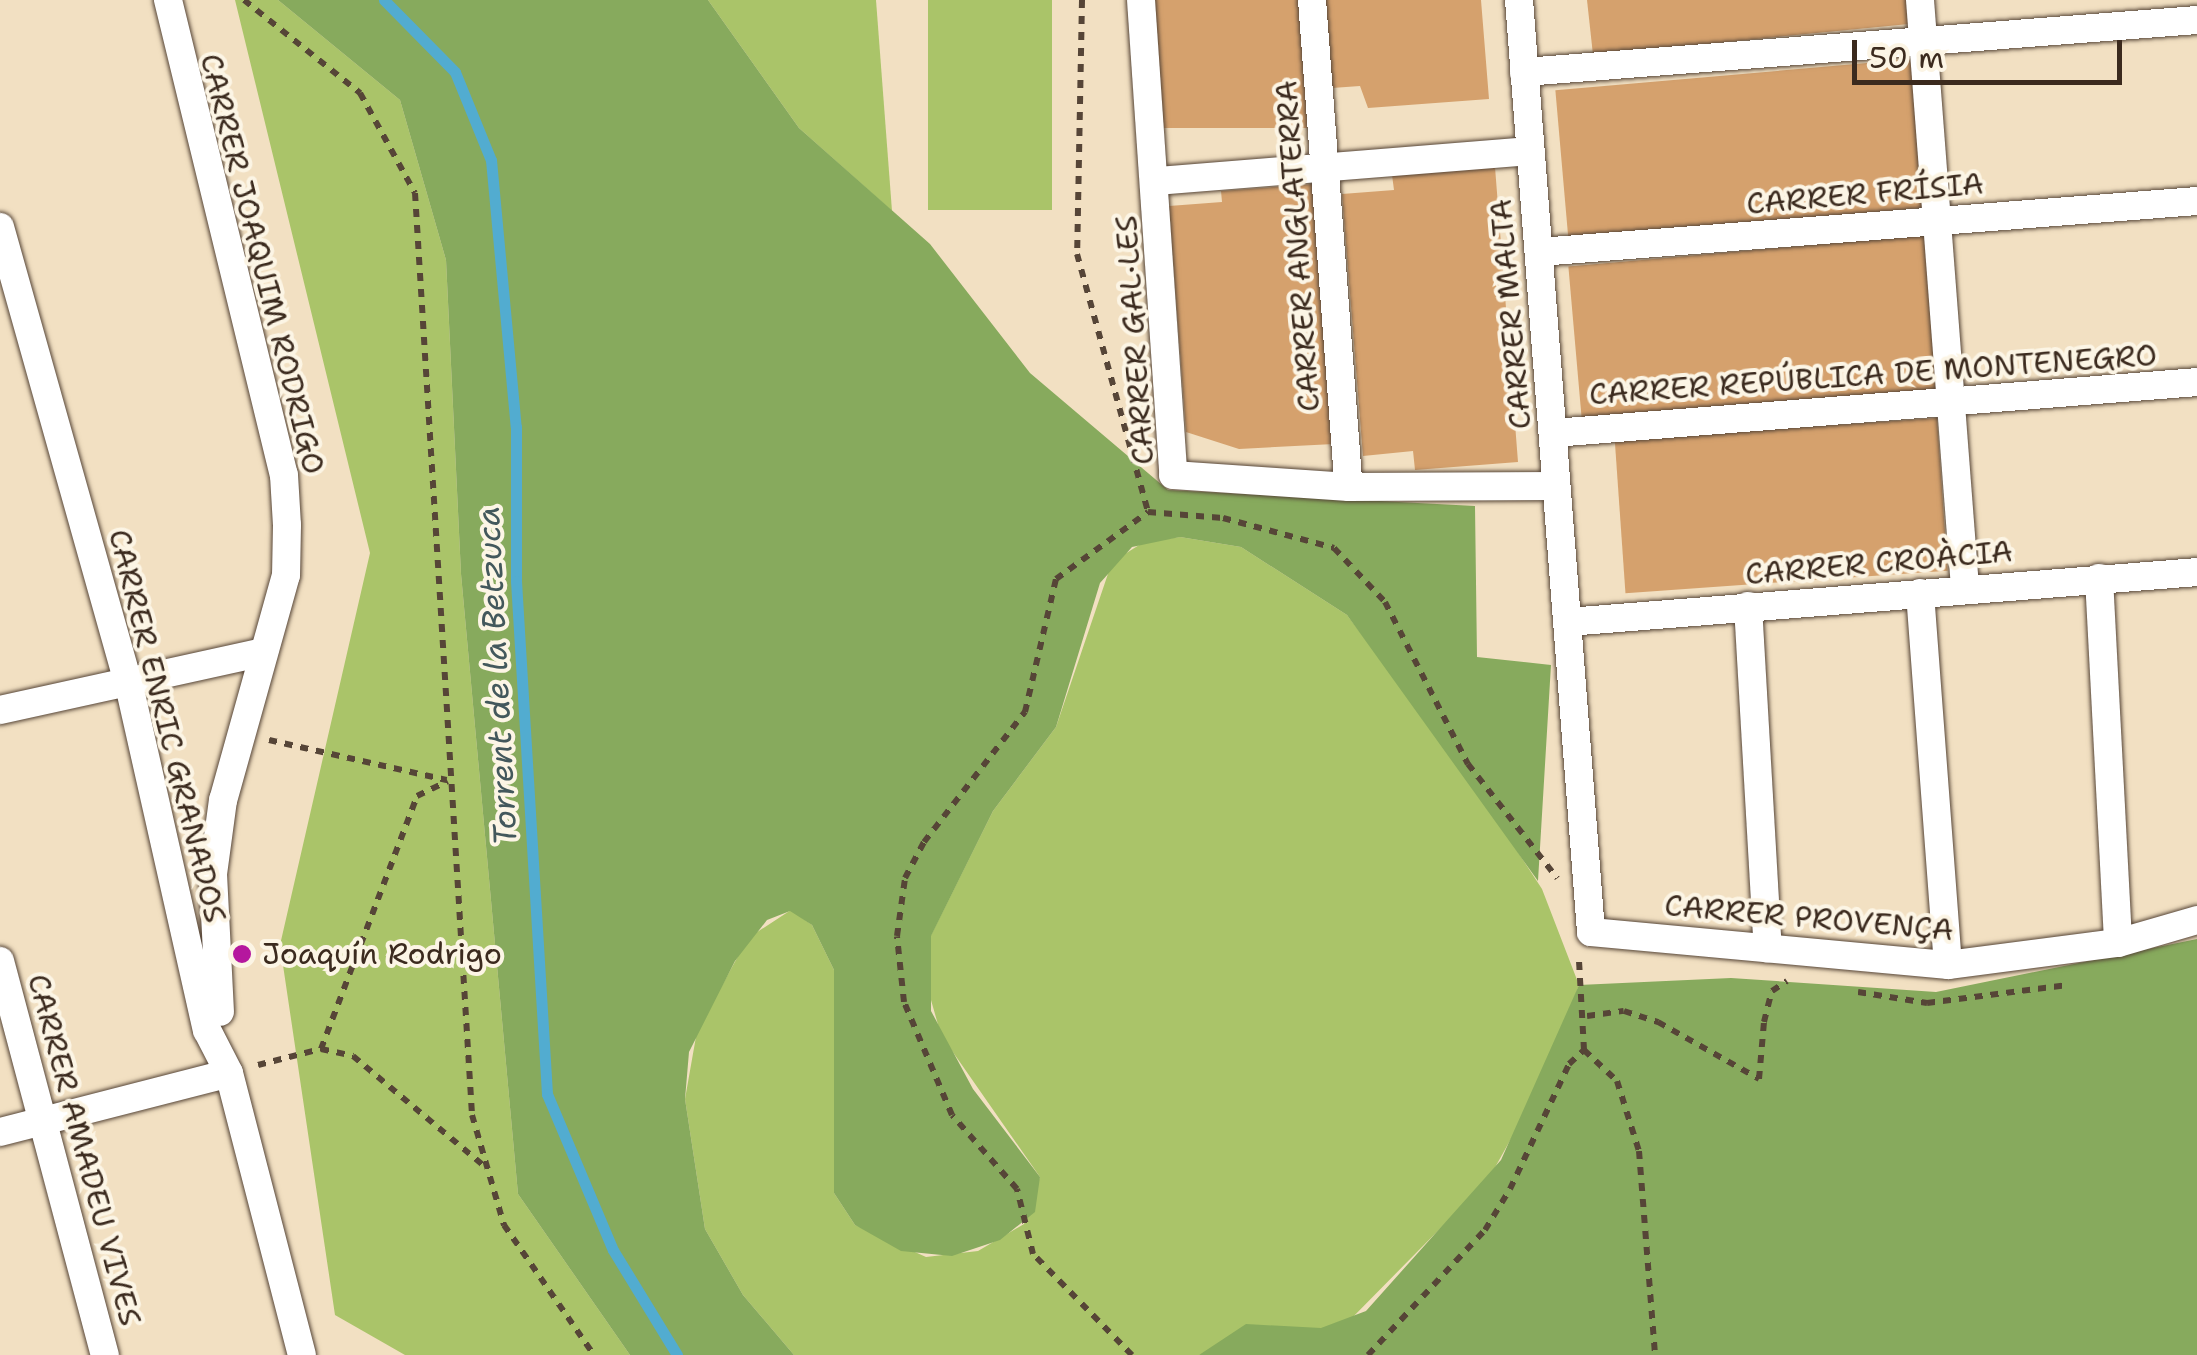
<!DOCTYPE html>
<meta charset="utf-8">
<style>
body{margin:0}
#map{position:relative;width:2197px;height:1355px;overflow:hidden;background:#f2e0c2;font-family:"Shantell Sans",sans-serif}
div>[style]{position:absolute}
.green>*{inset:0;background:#aac469;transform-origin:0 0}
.forest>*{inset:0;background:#87aa5d}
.stream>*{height:11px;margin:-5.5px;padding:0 5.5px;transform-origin:5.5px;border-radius:5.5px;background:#52acd0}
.building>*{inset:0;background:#d5a16d;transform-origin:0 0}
.path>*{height:6px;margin-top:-3px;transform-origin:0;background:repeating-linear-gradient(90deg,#564537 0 8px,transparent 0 16px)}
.roads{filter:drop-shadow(0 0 2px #564537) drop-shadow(0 0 2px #564537)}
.street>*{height:28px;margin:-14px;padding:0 14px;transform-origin:14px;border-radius:14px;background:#fff}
.dots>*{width:28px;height:28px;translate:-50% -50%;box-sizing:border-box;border:5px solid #fcf5e5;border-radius:50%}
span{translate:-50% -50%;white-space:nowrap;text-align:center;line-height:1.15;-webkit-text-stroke:8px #fcf5e5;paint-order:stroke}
.street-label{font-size:30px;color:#3b2a1e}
.poi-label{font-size:30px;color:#3b2a1e}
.left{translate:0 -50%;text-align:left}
.water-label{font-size:32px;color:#43585c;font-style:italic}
.scale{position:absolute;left:1852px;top:40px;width:270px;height:45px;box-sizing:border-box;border:5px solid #3b2a1e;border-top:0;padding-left:12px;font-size:30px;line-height:35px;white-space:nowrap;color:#3b2a1e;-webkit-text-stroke:8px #fcf5e5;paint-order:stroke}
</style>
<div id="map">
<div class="green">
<i style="clip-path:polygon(235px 0,278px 0,400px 100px,446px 260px,461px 574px,518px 1194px,630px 1355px,405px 1355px,335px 1315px,280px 945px,370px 553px)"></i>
<i style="clip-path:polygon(708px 0,876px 0,892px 211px,799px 128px)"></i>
<i style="left:928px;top:0;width:124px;height:210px"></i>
<i style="clip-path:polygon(1180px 537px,1241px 547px,1347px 615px,1463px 768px,1542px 889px,1579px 985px,1542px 1083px,1488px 1180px,1346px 1324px,1199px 1355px,794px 1355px,743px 1295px,705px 1229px,685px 1099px,697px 1031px,748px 938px,791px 910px,812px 925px,834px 970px,834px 1193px,855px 1225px,926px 1257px,978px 1251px,1024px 1224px,1040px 1177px,941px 1035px,927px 986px,931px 935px,993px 811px,1056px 727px,1112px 562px,1144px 542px)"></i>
</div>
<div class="forest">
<i style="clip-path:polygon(278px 0,708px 0,799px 128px,930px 244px,1030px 373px,1168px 490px,1475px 506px,1477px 657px,1551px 665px,1538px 881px,1347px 615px,1241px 547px,1180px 537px,1132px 547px,1100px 583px,1056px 727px,993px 811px,931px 936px,931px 1011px,973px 1089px,1040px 1177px,1035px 1212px,1000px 1240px,952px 1256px,901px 1251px,855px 1225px,834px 1193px,834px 970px,812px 925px,790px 911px,767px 920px,735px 961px,689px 1052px,685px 1099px,705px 1229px,743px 1295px,794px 1355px,630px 1355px,518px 1194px,461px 574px,446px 260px,400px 100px)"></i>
<i style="clip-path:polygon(2197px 939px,2197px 1355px,1199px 1355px,1246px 1324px,1321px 1328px,1366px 1311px,1501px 1160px,1579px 985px,1731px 978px,1936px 992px)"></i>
</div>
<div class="stream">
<i style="left:384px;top:0;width:101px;rotate:45.4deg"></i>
<i style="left:455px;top:72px;width:95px;rotate:67.8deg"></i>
<i style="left:491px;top:160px;width:268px;rotate:84.7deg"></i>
<i style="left:516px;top:427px;width:154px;rotate:90deg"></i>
<i style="left:516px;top:581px;width:514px;rotate:86.54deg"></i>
<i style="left:547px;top:1094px;width:169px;rotate:67.1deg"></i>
<i style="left:613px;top:1250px;width:123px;rotate:58.6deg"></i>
</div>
<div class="building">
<i style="left:1155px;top:0;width:152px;height:128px"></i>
<i style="clip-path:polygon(1325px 0,1481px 0,1489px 99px,1368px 108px,1360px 86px,1332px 88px)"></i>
<i style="clip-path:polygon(1587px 0,1906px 0,1909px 24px,1593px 55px)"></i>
<i style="left:1913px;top:59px;width:149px;height:359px;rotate:85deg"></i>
<i style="clip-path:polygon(1495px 167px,1518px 462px,1415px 470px,1413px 451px,1363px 456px,1342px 194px,1394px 190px,1392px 175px)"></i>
<i style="clip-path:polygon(1314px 184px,1334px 444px,1239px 449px,1186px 432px,1169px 206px,1222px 202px,1221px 191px)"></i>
<i style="left:1927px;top:235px;width:156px;height:360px;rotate:85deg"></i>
<i style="left:1937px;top:418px;width:153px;height:323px;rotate:86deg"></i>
</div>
<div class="path">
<i style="left:244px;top:0;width:149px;rotate:38.7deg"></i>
<i style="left:360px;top:93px;width:114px;rotate:61.2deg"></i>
<i style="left:415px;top:193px;width:924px;rotate:86.46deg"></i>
<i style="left:472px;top:1115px;width:115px;rotate:73.8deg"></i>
<i style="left:504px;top:1225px;width:158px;rotate:55.3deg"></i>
<i style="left:1082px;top:0;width:254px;rotate:91.1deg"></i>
<i style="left:1077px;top:254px;width:268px;rotate:74.6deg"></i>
<i style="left:1148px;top:512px;width:75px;rotate:4.6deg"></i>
<i style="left:1223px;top:518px;width:115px;rotate:15.1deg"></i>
<i style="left:1334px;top:548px;width:74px;rotate:46.6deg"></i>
<i style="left:1385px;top:602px;width:182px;rotate:62.9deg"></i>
<i style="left:1468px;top:764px;width:145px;rotate:52deg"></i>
<i style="left:269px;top:740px;width:182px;rotate:12.7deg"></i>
<i style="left:1858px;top:992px;width:70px;rotate:9.1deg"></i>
<i style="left:1927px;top:1003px;width:142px;rotate:-7.3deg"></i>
<i style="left:1587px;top:1016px;width:37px;rotate:-8deg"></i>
<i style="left:1624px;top:1011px;width:36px;rotate:18deg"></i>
<i style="left:1658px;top:1022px;width:116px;rotate:29.4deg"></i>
<i style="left:1759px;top:1079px;width:57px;rotate:-85deg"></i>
<i style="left:1764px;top:1022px;width:32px;rotate:-76deg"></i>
<i style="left:1772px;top:991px;width:18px;rotate:-34deg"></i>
<i style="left:321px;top:1049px;width:271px;rotate:-69.2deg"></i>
<i style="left:417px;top:796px;width:34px;rotate:-26deg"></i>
<i style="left:1584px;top:1050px;width:45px;rotate:43.2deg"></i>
<i style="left:1617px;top:1081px;width:73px;rotate:72.6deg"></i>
<i style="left:1639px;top:1151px;width:205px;rotate:85.5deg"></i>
<i style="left:258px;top:1065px;width:65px;rotate:-14.3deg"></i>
<i style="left:321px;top:1049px;width:33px;rotate:12deg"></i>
<i style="left:353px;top:1056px;width:170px;rotate:40deg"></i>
<i style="left:1132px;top:1355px;width:141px;rotate:-134.4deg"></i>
<i style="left:1033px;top:1254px;width:67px;rotate:-103.8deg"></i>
<i style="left:1017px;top:1189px;width:98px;rotate:-131.3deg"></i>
<i style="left:952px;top:1115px;width:123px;rotate:-113deg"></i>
<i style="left:904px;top:1002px;width:66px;rotate:-96.1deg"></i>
<i style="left:897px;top:936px;width:59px;rotate:-82.1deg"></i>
<i style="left:905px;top:878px;width:41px;rotate:-62.2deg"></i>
<i style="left:924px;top:842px;width:165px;rotate:-52.2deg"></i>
<i style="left:1025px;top:712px;width:137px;rotate:-76.9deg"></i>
<i style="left:1056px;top:579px;width:114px;rotate:-36.1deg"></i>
<i style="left:1368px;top:1355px;width:171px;rotate:-46.9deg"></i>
<i style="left:1485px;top:1230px;width:48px;rotate:-58.6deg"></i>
<i style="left:1510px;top:1189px;width:138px;rotate:-64.7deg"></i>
<i style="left:1569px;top:1064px;width:21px;rotate:-43deg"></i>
<i style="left:1584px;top:1050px;width:90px;rotate:-93.2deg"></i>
</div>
<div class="roads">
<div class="street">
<i style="left:168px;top:0;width:489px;rotate:76.3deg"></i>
<i style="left:284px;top:475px;width:50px;rotate:86.6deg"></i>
<i style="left:287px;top:525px;width:50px;rotate:91.1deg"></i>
<i style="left:286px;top:575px;width:234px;rotate:105.6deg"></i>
<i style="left:223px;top:800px;width:75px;rotate:97.7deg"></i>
<i style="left:213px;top:874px;width:138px;rotate:87.1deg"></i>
<i style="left:1141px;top:0;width:476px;rotate:86.1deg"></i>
<i style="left:1173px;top:475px;width:176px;rotate:3.9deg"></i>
<i style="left:1349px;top:487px;width:207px;rotate:-0.3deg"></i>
<i style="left:1312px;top:0;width:488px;rotate:85.7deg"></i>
<i style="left:1519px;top:0;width:935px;rotate:85.58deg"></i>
<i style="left:1591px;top:932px;width:359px;rotate:5.3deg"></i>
<i style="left:1948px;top:965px;width:171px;rotate:-7.4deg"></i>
<i style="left:2118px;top:943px;width:82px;rotate:-16.2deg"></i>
<i style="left:1920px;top:0;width:589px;rotate:85.62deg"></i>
<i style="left:1524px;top:72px;width:675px;rotate:-4.42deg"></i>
<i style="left:1157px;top:181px;width:373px;rotate:-4.6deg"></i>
<i style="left:0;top:227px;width:476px;rotate:74.3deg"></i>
<i style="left:129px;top:685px;width:354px;rotate:77.3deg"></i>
<i style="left:207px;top:1030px;width:48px;rotate:62.9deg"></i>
<i style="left:229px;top:1073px;width:291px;rotate:75.5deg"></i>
<i style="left:1539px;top:252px;width:660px;rotate:-4.43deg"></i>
<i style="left:1554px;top:433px;width:645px;rotate:-4.53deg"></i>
<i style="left:2099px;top:578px;width:365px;rotate:87deg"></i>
<i style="left:1920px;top:593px;width:373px;rotate:85.7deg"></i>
<i style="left:1748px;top:606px;width:343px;rotate:86.7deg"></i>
<i style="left:1568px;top:622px;width:631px;rotate:-4.54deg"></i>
<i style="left:0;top:710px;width:270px;rotate:-12.4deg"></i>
<i style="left:0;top:961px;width:408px;rotate:75.1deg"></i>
<i style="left:0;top:1132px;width:236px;rotate:-14.4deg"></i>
</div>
</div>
<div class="dots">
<i style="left:242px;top:954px;background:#b5179e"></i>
</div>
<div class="street-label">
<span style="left:1865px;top:194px;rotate:-5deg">CARRER FRÍSIA</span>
<span style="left:1298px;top:246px;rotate:-94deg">CARRER ANGLATERRA</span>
<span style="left:262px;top:264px;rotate:76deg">CARRER JOAQUIM RODRIGO</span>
<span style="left:1511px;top:314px;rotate:-95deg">CARRER MALTA</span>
<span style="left:1135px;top:340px;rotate:-94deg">CARRER GAL·LES</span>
<span style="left:1873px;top:375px;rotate:-4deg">CARRER REPÚBLICA DE MONTENEGRO</span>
<span style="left:1879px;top:563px;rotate:-5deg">CARRER CROÀCIA</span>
<span style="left:167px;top:726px;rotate:76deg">CARRER ENRIC GRANADOS</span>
<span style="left:1809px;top:918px;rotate:5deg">CARRER PROVENÇA</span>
<span style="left:84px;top:1150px;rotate:75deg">CARRER AMADEU VIVES</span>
</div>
<div class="poi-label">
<span class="left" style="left:262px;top:954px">Joaquín Rodrigo</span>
</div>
<div class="water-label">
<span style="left:497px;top:676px;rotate:-93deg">Torrent de la Betzuca</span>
</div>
<div class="scale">50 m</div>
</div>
